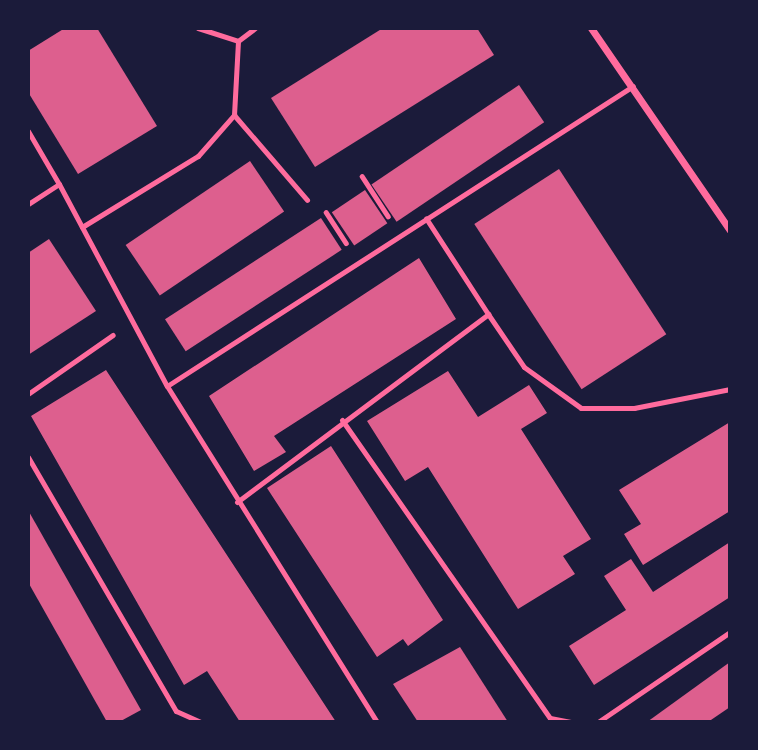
<!DOCTYPE html>
<style>
body{margin:0}
#map{position:relative;width:758px;height:750px;overflow:hidden;background:#1b1b3a;font-family:"Source Sans 3",sans-serif}
div>[style]{position:absolute}
.building>*{inset:0;background:#dd5f8e;transform-origin:0 0}
.path>*{height:4.5px;margin:-2.25px;padding:0 2.25px;transform-origin:2.25px;border-radius:2.25px;background:#ff6b9d}
.service>*{height:5px;margin:-2.5px;padding:0 2.5px;transform-origin:2.5px;border-radius:2.5px;background:#ff6b9d}
.minor>*{height:7px;margin:-3.5px;padding:0 3.5px;transform-origin:3.5px;border-radius:3.5px;background:#ff6b9d}
span{translate:-50% -50%;white-space:nowrap;text-align:center;line-height:1.15;-webkit-text-stroke:5px #1b1b3a;paint-order:stroke}
.frame{position:absolute;inset:0;border:30px solid #1b1b3a;pointer-events:none}
</style>
<div id="map">
<div class="building">
<i style="clip-path:polygon(65px 28px,97px 28px,157px 126px,78px 174px,28px 92px,28px 51px)"></i>
<i style="clip-path:polygon(383px 28px,477px 28px,494px 55px,315px 167px,271px 98px)"></i>
<i style="left:519px;top:85px;width:45px;height:178px;rotate:56deg"></i>
<i style="left:250px;top:161px;width:61px;height:150px;rotate:56deg"></i>
<i style="left:559px;top:169px;width:197px;height:101px;rotate:57deg"></i>
<i style="left:365px;top:190px;width:40px;height:40px;rotate:56deg"></i>
<i style="left:321px;top:218px;width:38px;height:186px;rotate:57deg"></i>
<i style="clip-path:polygon(49px 239px,96px 311px,28px 355px,28px 253px)"></i>
<i style="clip-path:polygon(419px 258px,456px 319px,274px 436px,286px 452px,254px 471px,209px 396px)"></i>
<i style="clip-path:polygon(106px 370px,336px 722px,240px 722px,207px 671px,184px 685px,31px 416px)"></i>
<i style="clip-path:polygon(448px 371px,478px 417px,529px 385px,547px 413px,521px 429px,591px 539px,563px 556px,575px 574px,518px 609px,428px 467px,405px 481px,367px 421px)"></i>
<i style="clip-path:polygon(730px 422px,730px 511px,643px 565px,624px 534px,641px 524px,619px 490px)"></i>
<i style="clip-path:polygon(331px 446px,443px 620px,408px 646px,403px 639px,377px 657px,267px 488px)"></i>
<i style="clip-path:polygon(28px 510px,141px 710px,119px 722px,107px 722px,28px 582px)"></i>
<i style="clip-path:polygon(730px 542px,730px 597px,594px 685px,569px 646px,626px 610px,604px 576px,631px 559px,653px 592px)"></i>
<i style="clip-path:polygon(460px 647px,508px 722px,418px 722px,393px 684px)"></i>
<i style="clip-path:polygon(730px 662px,730px 707px,708px 722px,647px 722px)"></i>
</div>
<div class="path">
<i style="left:362px;top:176px;width:48px;rotate:57deg"></i>
<i style="left:326px;top:212px;width:37px;rotate:57deg"></i>
<i style="left:28px;top:394px;width:103px;rotate:-34.8deg"></i>
</div>
<div class="service">
<i style="left:198px;top:28px;width:42px;rotate:18deg"></i>
<i style="left:238px;top:41px;width:21px;rotate:-37deg"></i>
<i style="left:234px;top:115px;width:112px;rotate:49.3deg"></i>
<i style="left:28px;top:131px;width:61px;rotate:59.7deg"></i>
<i style="left:59px;top:184px;width:37px;rotate:147deg"></i>
<i style="left:59px;top:184px;width:229px;rotate:61.9deg"></i>
<i style="left:167px;top:386px;width:396px;rotate:58deg"></i>
<i style="left:82px;top:227px;width:136px;rotate:-31.5deg"></i>
<i style="left:198px;top:156px;width:55px;rotate:-48.7deg"></i>
<i style="left:234px;top:115px;width:74px;rotate:-86.9deg"></i>
<i style="left:488px;top:314px;width:64px;rotate:55.8deg"></i>
<i style="left:524px;top:367px;width:70px;rotate:35.7deg"></i>
<i style="left:581px;top:408px;width:53px"></i>
<i style="left:634px;top:408px;width:98px;rotate:-11.2deg"></i>
<i style="left:167px;top:386px;width:554px;rotate:-32.77deg"></i>
<i style="left:342px;top:420px;width:363px;rotate:55.1deg"></i>
<i style="left:550px;top:718px;width:21px;rotate:11deg"></i>
<i style="left:28px;top:457px;width:294px;rotate:59.8deg"></i>
<i style="left:176px;top:711px;width:27px;rotate:24deg"></i>
<i style="left:237px;top:502px;width:314px;rotate:-36.8deg"></i>
<i style="left:488px;top:314px;width:114px;rotate:-122.9deg"></i>
<i style="left:598px;top:722px;width:160px;rotate:-34.3deg"></i>
</div>
<div class="minor">
<i style="left:591px;top:28px;width:245px;rotate:55.5deg"></i>
</div>
<div class="frame"></div>
</div>
